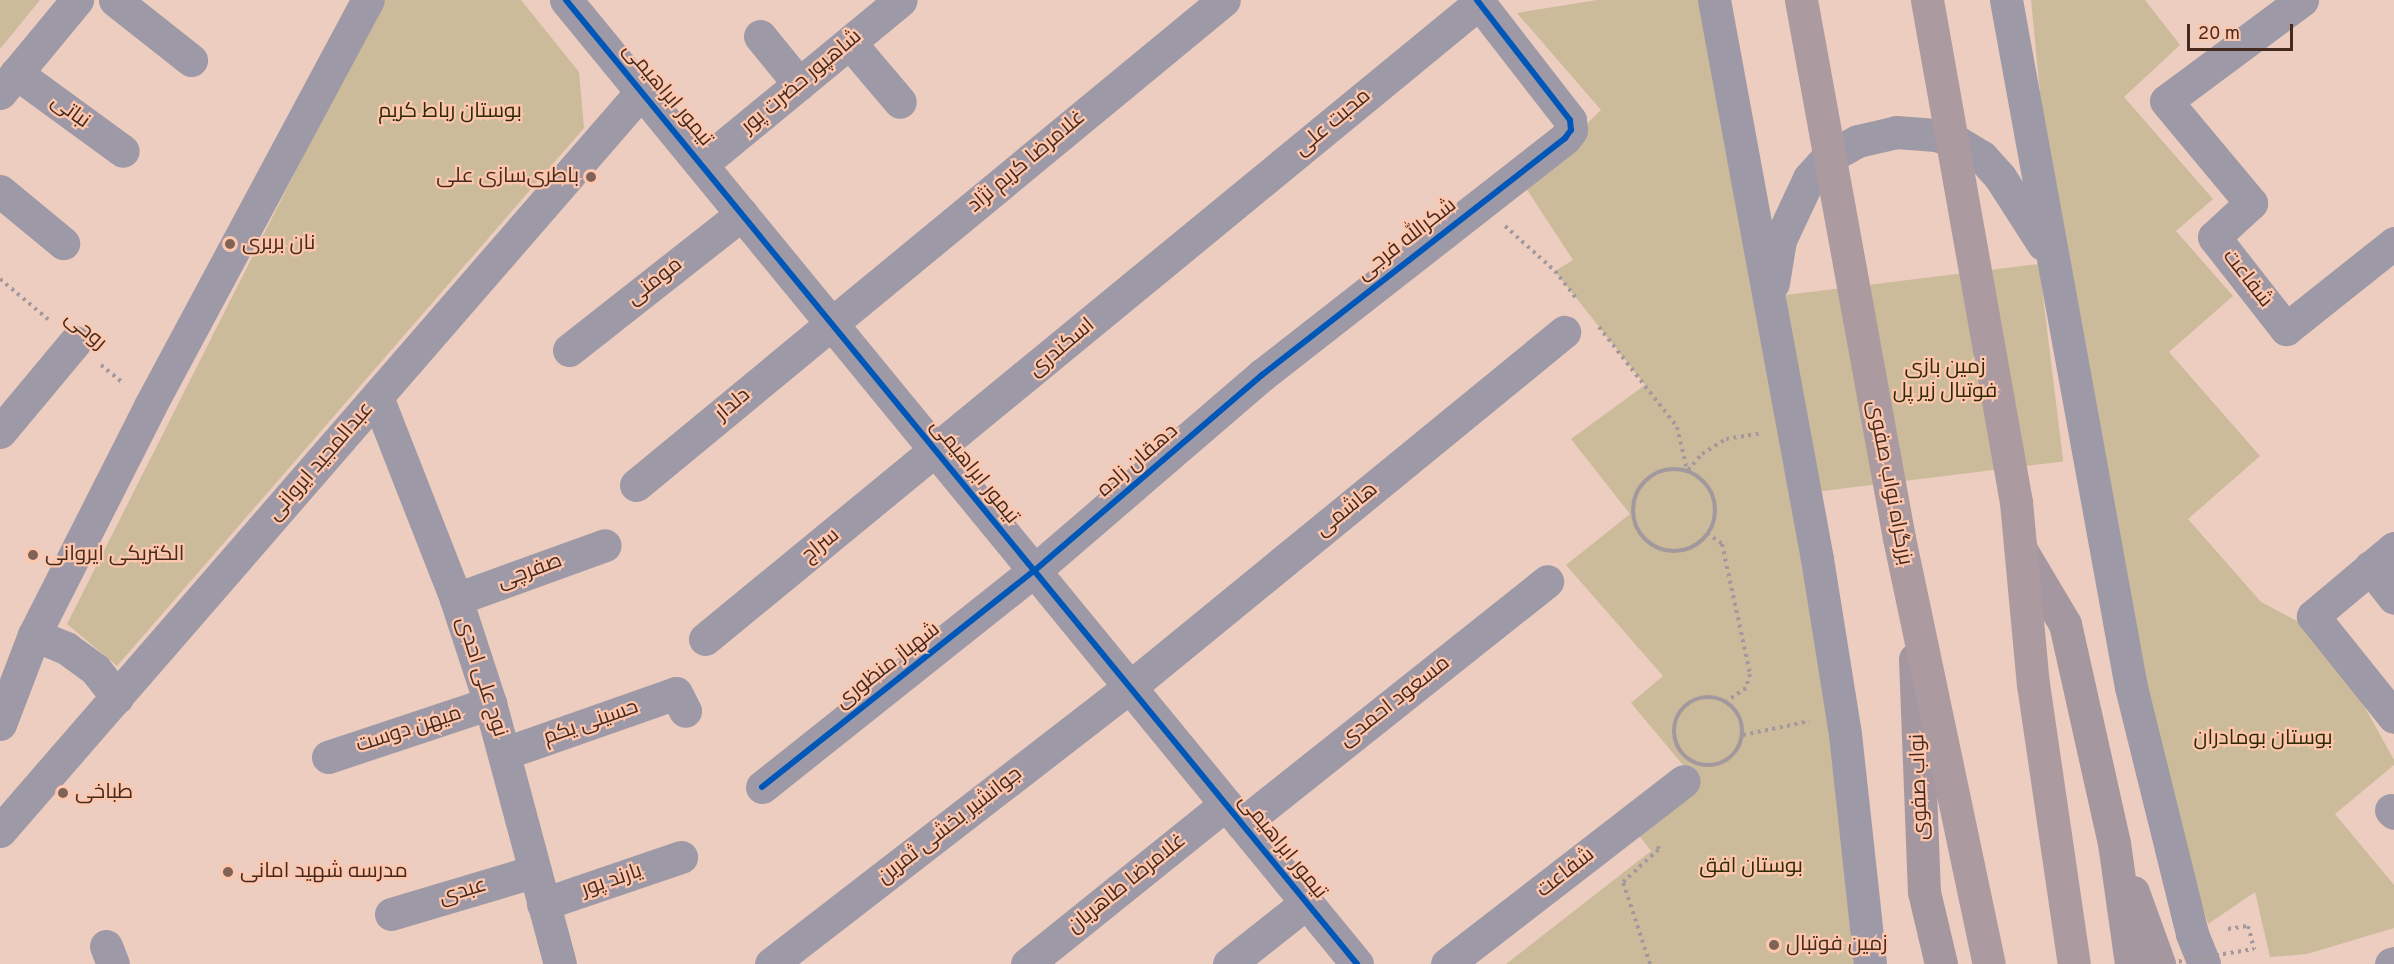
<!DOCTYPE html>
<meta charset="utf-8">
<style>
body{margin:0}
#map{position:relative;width:2394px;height:964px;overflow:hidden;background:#eccdbf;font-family:Overpass,Cairo,sans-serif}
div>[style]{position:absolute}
.green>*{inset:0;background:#cbbb9a;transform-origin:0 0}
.path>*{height:4px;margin-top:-2px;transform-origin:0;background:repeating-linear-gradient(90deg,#a3989d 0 3px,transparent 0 7.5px)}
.path>.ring{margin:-2px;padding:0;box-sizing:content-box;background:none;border:4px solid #a3989d;border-radius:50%}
.minor>*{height:33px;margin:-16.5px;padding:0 16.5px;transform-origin:16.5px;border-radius:16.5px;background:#9e99a6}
.major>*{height:33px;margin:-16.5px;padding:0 16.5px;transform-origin:16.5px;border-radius:16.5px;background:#a597a0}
.highway>*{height:33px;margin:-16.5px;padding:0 16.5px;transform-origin:16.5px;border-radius:16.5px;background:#ab9aa0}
.path-bridge>*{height:4px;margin-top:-2px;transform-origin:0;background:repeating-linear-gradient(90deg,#a3989d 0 3px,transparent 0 7.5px)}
.highway-bridge>*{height:33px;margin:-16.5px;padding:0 16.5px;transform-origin:16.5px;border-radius:16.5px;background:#ab9aa0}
.cycleway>*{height:6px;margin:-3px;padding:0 3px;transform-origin:3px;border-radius:3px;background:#0057b8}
.dots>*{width:16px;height:16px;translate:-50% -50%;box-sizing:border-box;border:3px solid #fec6ad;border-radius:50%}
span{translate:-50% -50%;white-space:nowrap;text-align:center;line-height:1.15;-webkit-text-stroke:4.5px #fec6ad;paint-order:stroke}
.street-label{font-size:21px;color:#452a1e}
.park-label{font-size:21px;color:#2e2a04}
.poi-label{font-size:21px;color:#452a1e}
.right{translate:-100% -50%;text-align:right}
.left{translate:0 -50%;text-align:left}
.scale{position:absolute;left:2187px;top:24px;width:106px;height:27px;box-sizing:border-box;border:3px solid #452a1e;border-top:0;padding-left:8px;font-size:18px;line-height:21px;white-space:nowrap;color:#452a1e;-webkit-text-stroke:4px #fec6ad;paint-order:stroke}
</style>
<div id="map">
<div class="green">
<i style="clip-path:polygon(0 0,40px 0,0 49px)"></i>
<i style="clip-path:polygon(382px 0,521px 0,579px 72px,584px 128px,117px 666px,67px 624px)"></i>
<i style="clip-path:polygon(1597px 0,1699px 0,1830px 718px,1858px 964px,1506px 964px,1651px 851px,1637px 833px,1699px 784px,1631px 703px,1663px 676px,1566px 565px,1630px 514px,1571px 439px,1645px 385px,1555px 271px,1573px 260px,1524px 185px,1601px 110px,1517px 13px)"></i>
<i style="clip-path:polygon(2031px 0,2145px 0,2180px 45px,2124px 97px,2213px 199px,2176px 231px,2233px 296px,2169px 352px,2260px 456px,2188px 519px,2261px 602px,2314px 630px,2348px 677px,2394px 760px,2394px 765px,2335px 814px,2394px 885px,2394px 928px,2307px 954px,2270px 957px,2255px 892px,2208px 924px,2169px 797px,2143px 688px,2042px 113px)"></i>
<i style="left:2039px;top:264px;width:199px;height:255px;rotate:83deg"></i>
</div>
<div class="path">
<i style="left:1505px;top:226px;width:67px;rotate:42deg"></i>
<i style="left:1555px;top:271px;width:37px;rotate:52deg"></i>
<i style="left:0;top:279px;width:65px;rotate:40deg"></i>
<i style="left:1599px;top:327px;width:127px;rotate:52deg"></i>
<i style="left:1677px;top:427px;width:44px;rotate:76.9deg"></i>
<i style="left:101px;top:365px;width:28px;rotate:39deg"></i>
<i class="ring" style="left:1633px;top:469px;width:78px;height:78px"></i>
<i style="left:1688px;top:470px;width:21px;rotate:-49deg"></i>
<i style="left:1702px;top:454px;width:28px;rotate:-32deg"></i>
<i style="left:1726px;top:439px;width:33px;rotate:-9deg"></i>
<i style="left:1707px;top:533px;width:19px;rotate:36deg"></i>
<i style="left:1722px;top:544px;width:133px;rotate:77.8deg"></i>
<i style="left:1750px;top:674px;width:15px;rotate:106deg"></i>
<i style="left:1746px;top:688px;width:23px;rotate:146deg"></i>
<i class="ring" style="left:1674px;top:697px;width:64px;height:64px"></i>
<i style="left:1743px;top:735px;width:68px;rotate:-11.8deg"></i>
<i style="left:2228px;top:929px;width:20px;rotate:-9deg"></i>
<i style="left:2248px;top:926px;width:24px;rotate:75deg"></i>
<i style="left:1650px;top:964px;width:86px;rotate:-108.2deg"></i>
<i style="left:1623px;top:882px;width:49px;rotate:-42.5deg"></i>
<i style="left:1659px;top:849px;width:5px;rotate:-112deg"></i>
</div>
<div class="minor">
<i style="left:115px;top:0;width:97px;rotate:38.3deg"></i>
<i style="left:566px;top:0;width:1247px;rotate:50.63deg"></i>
<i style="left:1714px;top:0;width:568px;rotate:79.56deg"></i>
<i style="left:1817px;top:559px;width:177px;rotate:80.9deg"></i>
<i style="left:1845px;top:734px;width:231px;rotate:83.8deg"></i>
<i style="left:2006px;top:0;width:698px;rotate:79.69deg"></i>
<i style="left:2131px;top:687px;width:254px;rotate:76.1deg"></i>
<i style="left:2192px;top:934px;width:32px;rotate:68deg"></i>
<i style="left:2302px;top:0;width:169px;rotate:143.4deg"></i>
<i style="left:2166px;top:101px;width:133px;rotate:50.2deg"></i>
<i style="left:2251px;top:203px;width:50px;rotate:137.4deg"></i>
<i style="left:2214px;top:237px;width:117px;rotate:52deg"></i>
<i style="left:2286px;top:329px;width:138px;rotate:-38.5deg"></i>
<i style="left:760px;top:36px;width:62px;rotate:50.9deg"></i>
<i style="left:850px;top:43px;width:77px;rotate:49.7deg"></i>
<i style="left:16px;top:73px;width:132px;rotate:36.1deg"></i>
<i style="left:0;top:93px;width:121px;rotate:-50.4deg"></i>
<i style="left:703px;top:163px;width:256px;rotate:-39.5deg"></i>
<i style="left:0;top:191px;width:82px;rotate:39.5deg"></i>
<i style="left:1773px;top:283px;width:44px;rotate:-80.8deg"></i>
<i style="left:1780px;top:240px;width:68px;rotate:-64.9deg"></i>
<i style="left:1809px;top:178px;width:27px;rotate:-48deg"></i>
<i style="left:1827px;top:158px;width:35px;rotate:-29deg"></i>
<i style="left:1858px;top:141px;width:39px;rotate:-13deg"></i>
<i style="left:1896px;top:132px;width:40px;rotate:4.3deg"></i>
<i style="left:1936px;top:135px;width:22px;rotate:18deg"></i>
<i style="left:1957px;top:142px;width:29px;rotate:31deg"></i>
<i style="left:1982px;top:157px;width:27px;rotate:48deg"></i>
<i style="left:2000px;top:177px;width:80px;rotate:57.3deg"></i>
<i style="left:569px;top:350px;width:220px;rotate:-38.2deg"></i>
<i style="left:377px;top:397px;width:217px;rotate:68.6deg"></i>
<i style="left:456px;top:599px;width:109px;rotate:71.9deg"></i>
<i style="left:490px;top:703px;width:270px;rotate:75deg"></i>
<i style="left:0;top:432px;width:117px;rotate:-50.2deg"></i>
<i style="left:636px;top:485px;width:762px;rotate:-39.52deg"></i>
<i style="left:2394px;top:548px;width:106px;rotate:140deg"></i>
<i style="left:2313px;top:616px;width:129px;rotate:51.3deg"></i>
<i style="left:2370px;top:567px;width:39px;rotate:52deg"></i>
<i style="left:456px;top:599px;width:158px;rotate:-19.9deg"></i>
<i style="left:34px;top:635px;width:35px;rotate:22deg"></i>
<i style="left:66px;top:648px;width:36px;rotate:36deg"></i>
<i style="left:95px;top:669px;width:36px;rotate:52deg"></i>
<i style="left:705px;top:639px;width:1002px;rotate:-39.41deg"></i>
<i style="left:0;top:724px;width:95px;rotate:-69.1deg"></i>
<i style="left:34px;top:635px;width:257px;rotate:-63.1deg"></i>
<i style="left:150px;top:406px;width:461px;rotate:-61.8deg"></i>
<i style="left:505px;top:753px;width:181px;rotate:-19.3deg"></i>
<i style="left:676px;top:693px;width:20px;rotate:63deg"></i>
<i style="left:328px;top:757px;width:171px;rotate:-18.4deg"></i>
<i style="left:762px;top:787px;width:347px;rotate:-38.5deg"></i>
<i style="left:1034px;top:571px;width:301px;rotate:-40.7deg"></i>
<i style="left:1262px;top:375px;width:385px;rotate:-38deg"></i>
<i style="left:1565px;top:138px;width:10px;rotate:-53deg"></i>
<i style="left:1571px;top:130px;width:10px;rotate:-96deg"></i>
<i style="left:1570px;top:120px;width:152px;rotate:-127.8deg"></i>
<i style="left:2391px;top:810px;width:4px;rotate:45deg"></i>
<i style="left:1242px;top:824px;width:390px;rotate:-38.5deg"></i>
<i style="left:0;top:831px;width:978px;rotate:-49.06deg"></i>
<i style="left:543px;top:904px;width:146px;rotate:-18.8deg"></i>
<i style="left:391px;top:914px;width:150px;rotate:-16.6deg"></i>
<i style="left:106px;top:946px;width:19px;rotate:69deg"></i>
<i style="left:771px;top:964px;width:453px;rotate:-37.7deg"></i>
<i style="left:1130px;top:687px;width:561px;rotate:-39.28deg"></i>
<i style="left:1027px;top:964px;width:255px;rotate:-38.8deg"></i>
<i style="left:1229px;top:964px;width:98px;rotate:-38.4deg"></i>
<i style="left:1447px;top:964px;width:299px;rotate:-37.7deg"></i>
<i style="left:2391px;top:964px;width:3px;rotate:-18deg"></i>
</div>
<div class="major">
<i style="left:2021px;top:550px;width:86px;rotate:59.3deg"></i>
<i style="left:2065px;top:624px;width:224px;rotate:77.4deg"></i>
<i style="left:2114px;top:843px;width:122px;rotate:82deg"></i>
<i style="left:1915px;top:659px;width:233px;rotate:87.8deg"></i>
<i style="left:1924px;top:892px;width:74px;rotate:76.7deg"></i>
<i style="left:2133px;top:892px;width:77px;rotate:70.1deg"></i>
</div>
<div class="highway">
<i style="left:2016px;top:502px;width:183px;rotate:84.7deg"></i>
<i style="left:2033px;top:684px;width:283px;rotate:81.7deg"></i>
<i style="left:1899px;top:538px;width:435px;rotate:78.1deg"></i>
</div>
<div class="path-bridge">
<i style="left:2164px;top:964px;width:91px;rotate:-9.5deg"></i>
</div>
<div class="highway-bridge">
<i style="left:1801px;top:0;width:547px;rotate:79.68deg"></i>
<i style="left:1927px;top:0;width:510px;rotate:79.95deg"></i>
</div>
<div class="cycleway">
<i style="left:566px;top:0;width:1247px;rotate:50.63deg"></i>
<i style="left:762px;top:787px;width:347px;rotate:-38.5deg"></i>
<i style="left:1034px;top:571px;width:301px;rotate:-40.7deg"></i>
<i style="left:1262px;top:375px;width:385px;rotate:-38deg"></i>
<i style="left:1565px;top:138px;width:10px;rotate:-53deg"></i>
<i style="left:1571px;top:130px;width:10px;rotate:-96deg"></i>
<i style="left:1570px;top:120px;width:152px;rotate:-127.8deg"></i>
</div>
<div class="dots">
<i style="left:591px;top:177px;background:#7f6356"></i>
<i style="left:230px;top:244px;background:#7f6356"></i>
<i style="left:33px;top:555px;background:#7f6356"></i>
<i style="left:63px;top:793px;background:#7f6356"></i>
<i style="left:228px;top:872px;background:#7f6356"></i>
<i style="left:1774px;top:945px;background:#7f6356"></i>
</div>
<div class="street-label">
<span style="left:802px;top:82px;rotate:-40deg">شاهپور حضرت پور</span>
<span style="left:667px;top:95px;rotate:50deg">تیمور ابراهیمی</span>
<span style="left:70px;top:112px;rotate:36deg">نباتی</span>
<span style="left:1333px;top:123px;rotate:-40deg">محبت علی</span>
<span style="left:1027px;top:162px;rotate:-40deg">غلامرضا کریم نژاد</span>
<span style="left:1407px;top:240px;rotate:-38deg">شکرالله فرجی</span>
<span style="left:2247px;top:279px;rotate:52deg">شفاعت</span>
<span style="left:655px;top:282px;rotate:-38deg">مومنی</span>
<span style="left:85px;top:331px;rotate:40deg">روحی</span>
<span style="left:1062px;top:348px;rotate:-40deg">اسکندری</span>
<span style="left:733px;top:405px;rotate:-40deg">دلدار</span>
<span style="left:1138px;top:461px;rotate:-41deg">دهقان زاده</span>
<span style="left:321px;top:462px;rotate:-49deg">عبدالمجید ایروانی</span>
<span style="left:974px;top:472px;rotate:51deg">تیمور ابراهیمی</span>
<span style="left:1889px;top:483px;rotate:79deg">بزرگراه نواب صفوی</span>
<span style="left:1347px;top:510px;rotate:-39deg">هاشمی</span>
<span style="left:821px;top:546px;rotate:-39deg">سراج</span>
<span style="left:530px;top:572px;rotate:-20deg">صفرچی</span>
<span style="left:888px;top:666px;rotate:-38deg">شهباز منظوری</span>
<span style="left:481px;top:677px;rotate:72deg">نوح علی احدی</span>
<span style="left:1395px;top:702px;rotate:-38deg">مسعود احمدی</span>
<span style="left:591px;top:723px;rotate:-19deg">حسینی یکم</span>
<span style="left:409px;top:730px;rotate:-18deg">میهن دوست</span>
<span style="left:1920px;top:787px;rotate:-92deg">نواب صفوی</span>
<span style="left:950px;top:826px;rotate:-38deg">جوانشیر بخشی ثمرین</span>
<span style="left:1282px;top:847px;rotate:51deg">تیمور ابراهیمی</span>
<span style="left:1566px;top:873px;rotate:-38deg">شفاعت</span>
<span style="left:612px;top:881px;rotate:-19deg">یارند پور</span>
<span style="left:1127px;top:884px;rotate:-39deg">غلامرضا طاهریان</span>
<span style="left:463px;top:892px;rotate:-17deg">عبدی</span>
</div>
<div class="park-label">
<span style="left:450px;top:112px">بوستان رباط کریم</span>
<span style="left:1945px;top:380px">زمین بازی<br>فوتبال زیر پل</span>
<span style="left:2263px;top:739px">بوستان بومادران</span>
<span style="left:1751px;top:867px">بوستان افق</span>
</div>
<div class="poi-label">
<span class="right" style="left:579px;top:177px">باطری‌سازی علی</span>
<span class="left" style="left:242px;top:244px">نان بربری</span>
<span class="left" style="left:45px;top:555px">الکتریکی ایروانی</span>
<span class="left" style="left:75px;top:793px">طباخی</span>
<span class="left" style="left:240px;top:872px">مدرسه شهید امانی</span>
<span class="left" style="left:1786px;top:945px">زمین فوتبال</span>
</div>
<div class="scale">20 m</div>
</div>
